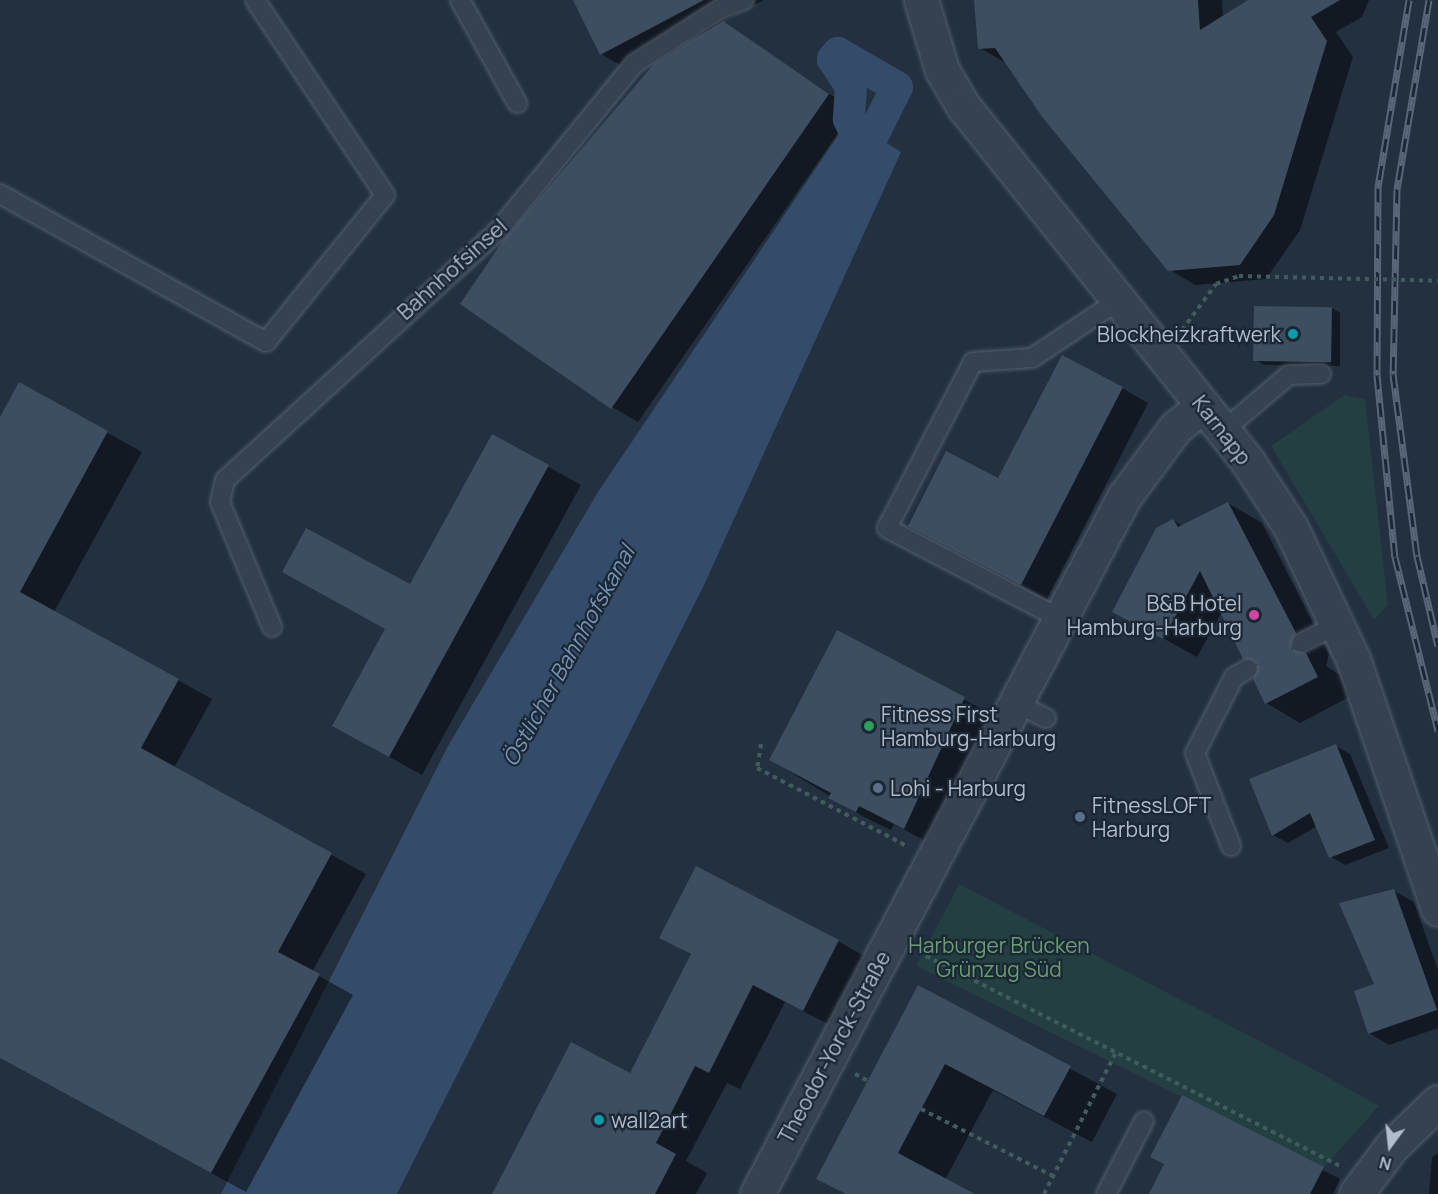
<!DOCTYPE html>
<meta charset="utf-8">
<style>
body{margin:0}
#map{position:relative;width:1438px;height:1194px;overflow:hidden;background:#223040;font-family:Manrope,sans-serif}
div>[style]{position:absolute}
.green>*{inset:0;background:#243f41}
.water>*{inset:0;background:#344c69}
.shadow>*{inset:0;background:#0007}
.canal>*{height:32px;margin:-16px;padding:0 16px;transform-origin:16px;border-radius:16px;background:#344c69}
.building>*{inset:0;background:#3d4e60;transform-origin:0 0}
.path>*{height:4px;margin-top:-2px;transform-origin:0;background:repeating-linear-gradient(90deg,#425c5e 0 4.5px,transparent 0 9px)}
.roads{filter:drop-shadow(0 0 2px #545f6e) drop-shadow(0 0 2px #545f6e)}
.service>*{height:18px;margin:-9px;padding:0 9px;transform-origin:9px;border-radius:9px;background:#364250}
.minor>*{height:33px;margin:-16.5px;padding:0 16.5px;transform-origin:16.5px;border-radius:16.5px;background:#364250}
.rail>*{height:7px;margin-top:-3.5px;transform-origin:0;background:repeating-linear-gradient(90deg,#1b2735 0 14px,#586677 0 28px);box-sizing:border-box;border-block:2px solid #586677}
.path-bridge>*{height:4px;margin-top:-2px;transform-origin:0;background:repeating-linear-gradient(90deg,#425c5e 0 4.5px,transparent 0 9px)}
.dots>*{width:16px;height:16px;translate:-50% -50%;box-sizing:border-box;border:3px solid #1b2735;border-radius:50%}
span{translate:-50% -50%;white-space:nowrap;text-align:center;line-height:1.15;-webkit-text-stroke:4.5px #1b2735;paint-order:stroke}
.street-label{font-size:21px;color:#b2bccb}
.poi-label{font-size:21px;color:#b2bccb}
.right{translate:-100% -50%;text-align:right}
.left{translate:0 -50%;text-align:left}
.park-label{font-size:21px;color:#679e72}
.water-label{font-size:22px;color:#7794b5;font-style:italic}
.north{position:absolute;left:1360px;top:1116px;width:60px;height:60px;-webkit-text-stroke:4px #1b2735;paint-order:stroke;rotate:195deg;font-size:16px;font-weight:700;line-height:24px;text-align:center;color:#b2bccb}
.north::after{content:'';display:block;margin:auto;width:21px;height:27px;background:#b2bccb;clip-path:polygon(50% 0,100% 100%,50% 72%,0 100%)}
</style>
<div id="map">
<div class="green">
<i style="clip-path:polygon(1344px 395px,1365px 399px,1388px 605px,1374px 620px,1271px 446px)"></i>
<i style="clip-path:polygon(959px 884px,1313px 1069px,1379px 1106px,1324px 1167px,916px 966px)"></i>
</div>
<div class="water">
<i style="clip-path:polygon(849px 119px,901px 152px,704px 585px,397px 1194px,221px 1194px,448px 746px,598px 492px)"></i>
</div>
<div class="shadow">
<i style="clip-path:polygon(575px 0,764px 0,721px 22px,854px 110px,638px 422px,612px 407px,716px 27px,627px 69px,601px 54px)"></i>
<i style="clip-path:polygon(976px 0,1222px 0,1223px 17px,1251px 0,1369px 0,1362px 17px,1336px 32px,1353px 57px,1300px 230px,1266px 279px,1195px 285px,1169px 269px,1006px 63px,980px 48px)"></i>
<i style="clip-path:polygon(1256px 308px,1332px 308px,1340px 313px,1340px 366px,1264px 365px,1256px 360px)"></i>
<i style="clip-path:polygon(20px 384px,142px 452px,54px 612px,212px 699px,174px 768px,366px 874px,312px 972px,353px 995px,246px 1192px,0 1058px,0 421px)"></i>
<i style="clip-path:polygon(1122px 388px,1148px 403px,1047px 599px,910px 526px,999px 480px)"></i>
<i style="clip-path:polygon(493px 436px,581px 485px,422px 775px,366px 744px,410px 586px)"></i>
<i style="clip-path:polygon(1228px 503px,1262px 523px,1329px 654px,1326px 666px,1340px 675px,1351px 696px,1300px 723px,1266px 703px,1259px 666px,1244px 658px,1222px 612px,1197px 657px,1114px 611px,1173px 520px,1183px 526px)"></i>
<i style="clip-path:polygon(838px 633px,999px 718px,938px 848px,894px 824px,891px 830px,864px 817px,771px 760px)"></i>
<i style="clip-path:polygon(1336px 746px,1350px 754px,1389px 848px,1345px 865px,1331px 857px,1317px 826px,1288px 843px,1273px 835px)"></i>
<i style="clip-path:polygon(1394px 891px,1414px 902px,1438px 970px,1438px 1028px,1389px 1045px,1369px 1033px)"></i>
<i style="clip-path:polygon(661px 937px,838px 941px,869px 959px,834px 1027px,785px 1002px,740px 1089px,727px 1083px,686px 1161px,707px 1173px,696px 1194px,494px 1194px,631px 1075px,692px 955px)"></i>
<i style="clip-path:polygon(919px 987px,1117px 1094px,1092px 1142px,993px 1090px,945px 1180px,972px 1194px,846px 1194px)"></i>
<i style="clip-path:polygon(1182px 1097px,1340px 1179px,1333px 1194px,1151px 1194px,1165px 1164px)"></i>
<i style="clip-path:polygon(1438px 1153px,1438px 1194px,1429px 1194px,1432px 1157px)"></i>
</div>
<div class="canal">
<i style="left:852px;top:170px;width:43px;rotate:-59.3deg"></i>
<i style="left:874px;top:133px;width:51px;rotate:-63.4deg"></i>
<i style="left:897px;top:87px;width:68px;rotate:-150deg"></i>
<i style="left:838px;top:53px;width:8px;rotate:130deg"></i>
<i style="left:833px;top:59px;width:33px;rotate:57deg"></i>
<i style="left:851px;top:87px;width:32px;rotate:94deg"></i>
<i style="left:849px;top:119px;width:35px;rotate:66deg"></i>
</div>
<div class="building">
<i style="clip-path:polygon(573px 0,704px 0,600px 55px)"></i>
<i style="clip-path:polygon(974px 0,1198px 0,1200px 30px,1248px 0,1340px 0,1311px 17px,1327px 41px,1274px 215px,1240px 265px,1168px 271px,1043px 118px,995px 48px,978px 49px)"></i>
<i style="clip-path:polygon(723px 21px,829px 94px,611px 409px,460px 304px,502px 242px,653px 65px)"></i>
<i style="left:1254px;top:306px;width:78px;height:55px;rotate:1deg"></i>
<i style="clip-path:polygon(1062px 355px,1123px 387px,1021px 585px,908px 526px,946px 451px,998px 478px)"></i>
<i style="clip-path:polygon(19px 382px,108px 431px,20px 592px,179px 679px,141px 748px,332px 853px,278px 952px,320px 974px,211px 1173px,0 1058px,0 417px)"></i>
<i style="clip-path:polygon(492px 434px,549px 465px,389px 757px,332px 726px,385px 629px,282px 572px,306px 528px,410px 584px)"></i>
<i style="clip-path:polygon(1228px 502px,1296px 633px,1291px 649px,1306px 653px,1318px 677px,1265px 704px,1253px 679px,1258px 664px,1243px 659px,1200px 571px,1163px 639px,1112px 612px,1156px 528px,1173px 519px,1178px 527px)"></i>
<i style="clip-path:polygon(837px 630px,965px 697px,904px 829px,859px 806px,856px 812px,828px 798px,831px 793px,769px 760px)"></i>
<i style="clip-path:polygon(1336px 744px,1375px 840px,1329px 858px,1310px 813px,1272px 836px,1249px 779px)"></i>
<i style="clip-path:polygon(696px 866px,839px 940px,803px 1011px,753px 985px,709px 1073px,695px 1066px,656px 1143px,676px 1154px,655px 1194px,492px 1194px,571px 1042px,630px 1073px,691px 954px,659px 938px)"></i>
<i style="clip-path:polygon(1394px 889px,1437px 1010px,1368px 1034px,1354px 991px,1374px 984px,1339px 903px)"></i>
<i style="clip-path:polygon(918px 985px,1071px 1066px,1044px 1116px,945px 1064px,898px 1153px,975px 1194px,846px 1194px,816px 1179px)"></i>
<i style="clip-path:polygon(1182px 1095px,1324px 1167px,1310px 1194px,1149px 1194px,1164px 1164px,1150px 1157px)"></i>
</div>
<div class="path">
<i style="left:1182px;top:330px;width:57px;rotate:-53.5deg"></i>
<i style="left:1216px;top:284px;width:24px;rotate:-19deg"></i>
<i style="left:761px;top:744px;width:24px;rotate:99deg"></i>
<i style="left:757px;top:768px;width:167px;rotate:27.5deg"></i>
<i style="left:918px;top:952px;width:472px;rotate:26.9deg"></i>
<i style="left:855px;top:1074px;width:15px;rotate:28deg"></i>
<i style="left:921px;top:1109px;width:148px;rotate:26.9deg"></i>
<i style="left:1044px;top:1194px;width:157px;rotate:-63.1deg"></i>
</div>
<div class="roads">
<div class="service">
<i style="left:460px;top:0;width:118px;rotate:61deg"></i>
<i style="left:0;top:194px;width:304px;rotate:29.1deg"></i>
<i style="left:266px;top:342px;width:189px;rotate:-51deg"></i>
<i style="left:385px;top:195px;width:234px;rotate:-123.7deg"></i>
<i style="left:1223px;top:431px;width:87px;rotate:-40.3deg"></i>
<i style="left:1289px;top:375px;width:32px;rotate:-2deg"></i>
<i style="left:1059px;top:618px;width:194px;rotate:-152.4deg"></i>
<i style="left:887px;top:528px;width:187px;rotate:-62.6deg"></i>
<i style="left:973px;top:362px;width:59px;rotate:-3.9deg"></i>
<i style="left:1032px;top:358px;width:105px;rotate:-33.7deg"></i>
<i style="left:272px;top:627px;width:135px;rotate:-112.6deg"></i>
<i style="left:220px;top:502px;width:23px;rotate:-77deg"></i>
<i style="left:225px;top:480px;width:369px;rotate:-42.4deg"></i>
<i style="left:498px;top:231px;width:215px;rotate:-50.8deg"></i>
<i style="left:634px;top:64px;width:102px;rotate:-32.6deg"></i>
<i style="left:720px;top:9px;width:26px;rotate:-21deg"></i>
<i style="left:1301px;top:643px;width:42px;rotate:-26.6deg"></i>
<i style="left:1013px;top:702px;width:37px;rotate:26deg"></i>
<i style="left:1231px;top:846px;width:100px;rotate:-111.2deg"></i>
<i style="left:1195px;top:753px;width:85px;rotate:-62.8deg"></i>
<i style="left:1234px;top:677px;width:16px;rotate:-30deg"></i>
<i style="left:1106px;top:1194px;width:82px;rotate:-62.5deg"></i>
</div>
<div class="minor">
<i style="left:921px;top:0;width:73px;rotate:73.3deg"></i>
<i style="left:942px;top:70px;width:42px;rotate:59.7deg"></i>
<i style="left:963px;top:106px;width:456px;rotate:51.3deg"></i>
<i style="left:1248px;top:462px;width:79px;rotate:56.9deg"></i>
<i style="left:1291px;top:528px;width:145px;rotate:64.7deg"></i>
<i style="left:1353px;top:659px;width:264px;rotate:71.2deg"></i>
<i style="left:757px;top:1194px;width:788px;rotate:-62.23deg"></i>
<i style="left:1124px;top:497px;width:87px;rotate:-53.4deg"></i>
<i style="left:1176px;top:427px;width:34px;rotate:-38deg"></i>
<i style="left:1356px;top:1194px;width:60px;rotate:-53.1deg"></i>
<i style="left:1392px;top:1146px;width:64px;rotate:-43.7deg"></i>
</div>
</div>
<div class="rail">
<i style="left:1409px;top:0;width:191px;rotate:99.4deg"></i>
<i style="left:1378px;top:188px;width:187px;rotate:90.3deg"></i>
<i style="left:1377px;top:375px;width:183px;rotate:84.4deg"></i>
<i style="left:1395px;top:557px;width:179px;rotate:76.1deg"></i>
<i style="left:1429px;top:0;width:192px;rotate:99.6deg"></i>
<i style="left:1397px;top:189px;width:185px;rotate:91.2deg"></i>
<i style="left:1393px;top:374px;width:184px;rotate:82.5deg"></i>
<i style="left:1417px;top:556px;width:92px;rotate:76.9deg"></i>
</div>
<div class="path-bridge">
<i style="left:1239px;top:276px;width:199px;rotate:1.4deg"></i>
</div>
<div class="dots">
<i style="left:1293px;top:334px;background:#0f9aa8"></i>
<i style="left:1254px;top:615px;background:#d1479c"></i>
<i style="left:869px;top:726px;background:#2e9e5b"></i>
<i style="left:878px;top:788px;background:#5c6f8a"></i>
<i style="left:1080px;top:817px;background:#5c6f8a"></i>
<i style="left:599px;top:1120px;background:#0f9aa8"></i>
</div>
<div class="street-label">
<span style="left:452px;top:269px;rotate:-42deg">Bahnhofsinsel</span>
<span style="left:1222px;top:430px;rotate:52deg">Karnapp</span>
<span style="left:834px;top:1047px;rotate:-62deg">Theodor-Yorck-Straße</span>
</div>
<div class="poi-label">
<span class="right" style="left:1281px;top:334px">Blockheizkraftwerk</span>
<span class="right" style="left:1242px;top:615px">B&amp;B Hotel<br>Hamburg-Harburg</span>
<span class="left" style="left:881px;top:726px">Fitness First<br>Hamburg-Harburg</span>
<span class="left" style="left:890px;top:788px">Lohi - Harburg</span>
<span class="left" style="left:1092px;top:817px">FitnessLOFT<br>Harburg</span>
<span class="left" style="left:611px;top:1120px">wall2art</span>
</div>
<div class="park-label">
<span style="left:999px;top:957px">Harburger Brücken<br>Grünzug Süd</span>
</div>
<div class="water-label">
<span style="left:569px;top:656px;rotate:-61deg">Östlicher Bahnhofskanal</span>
</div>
<div class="north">N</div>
</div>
